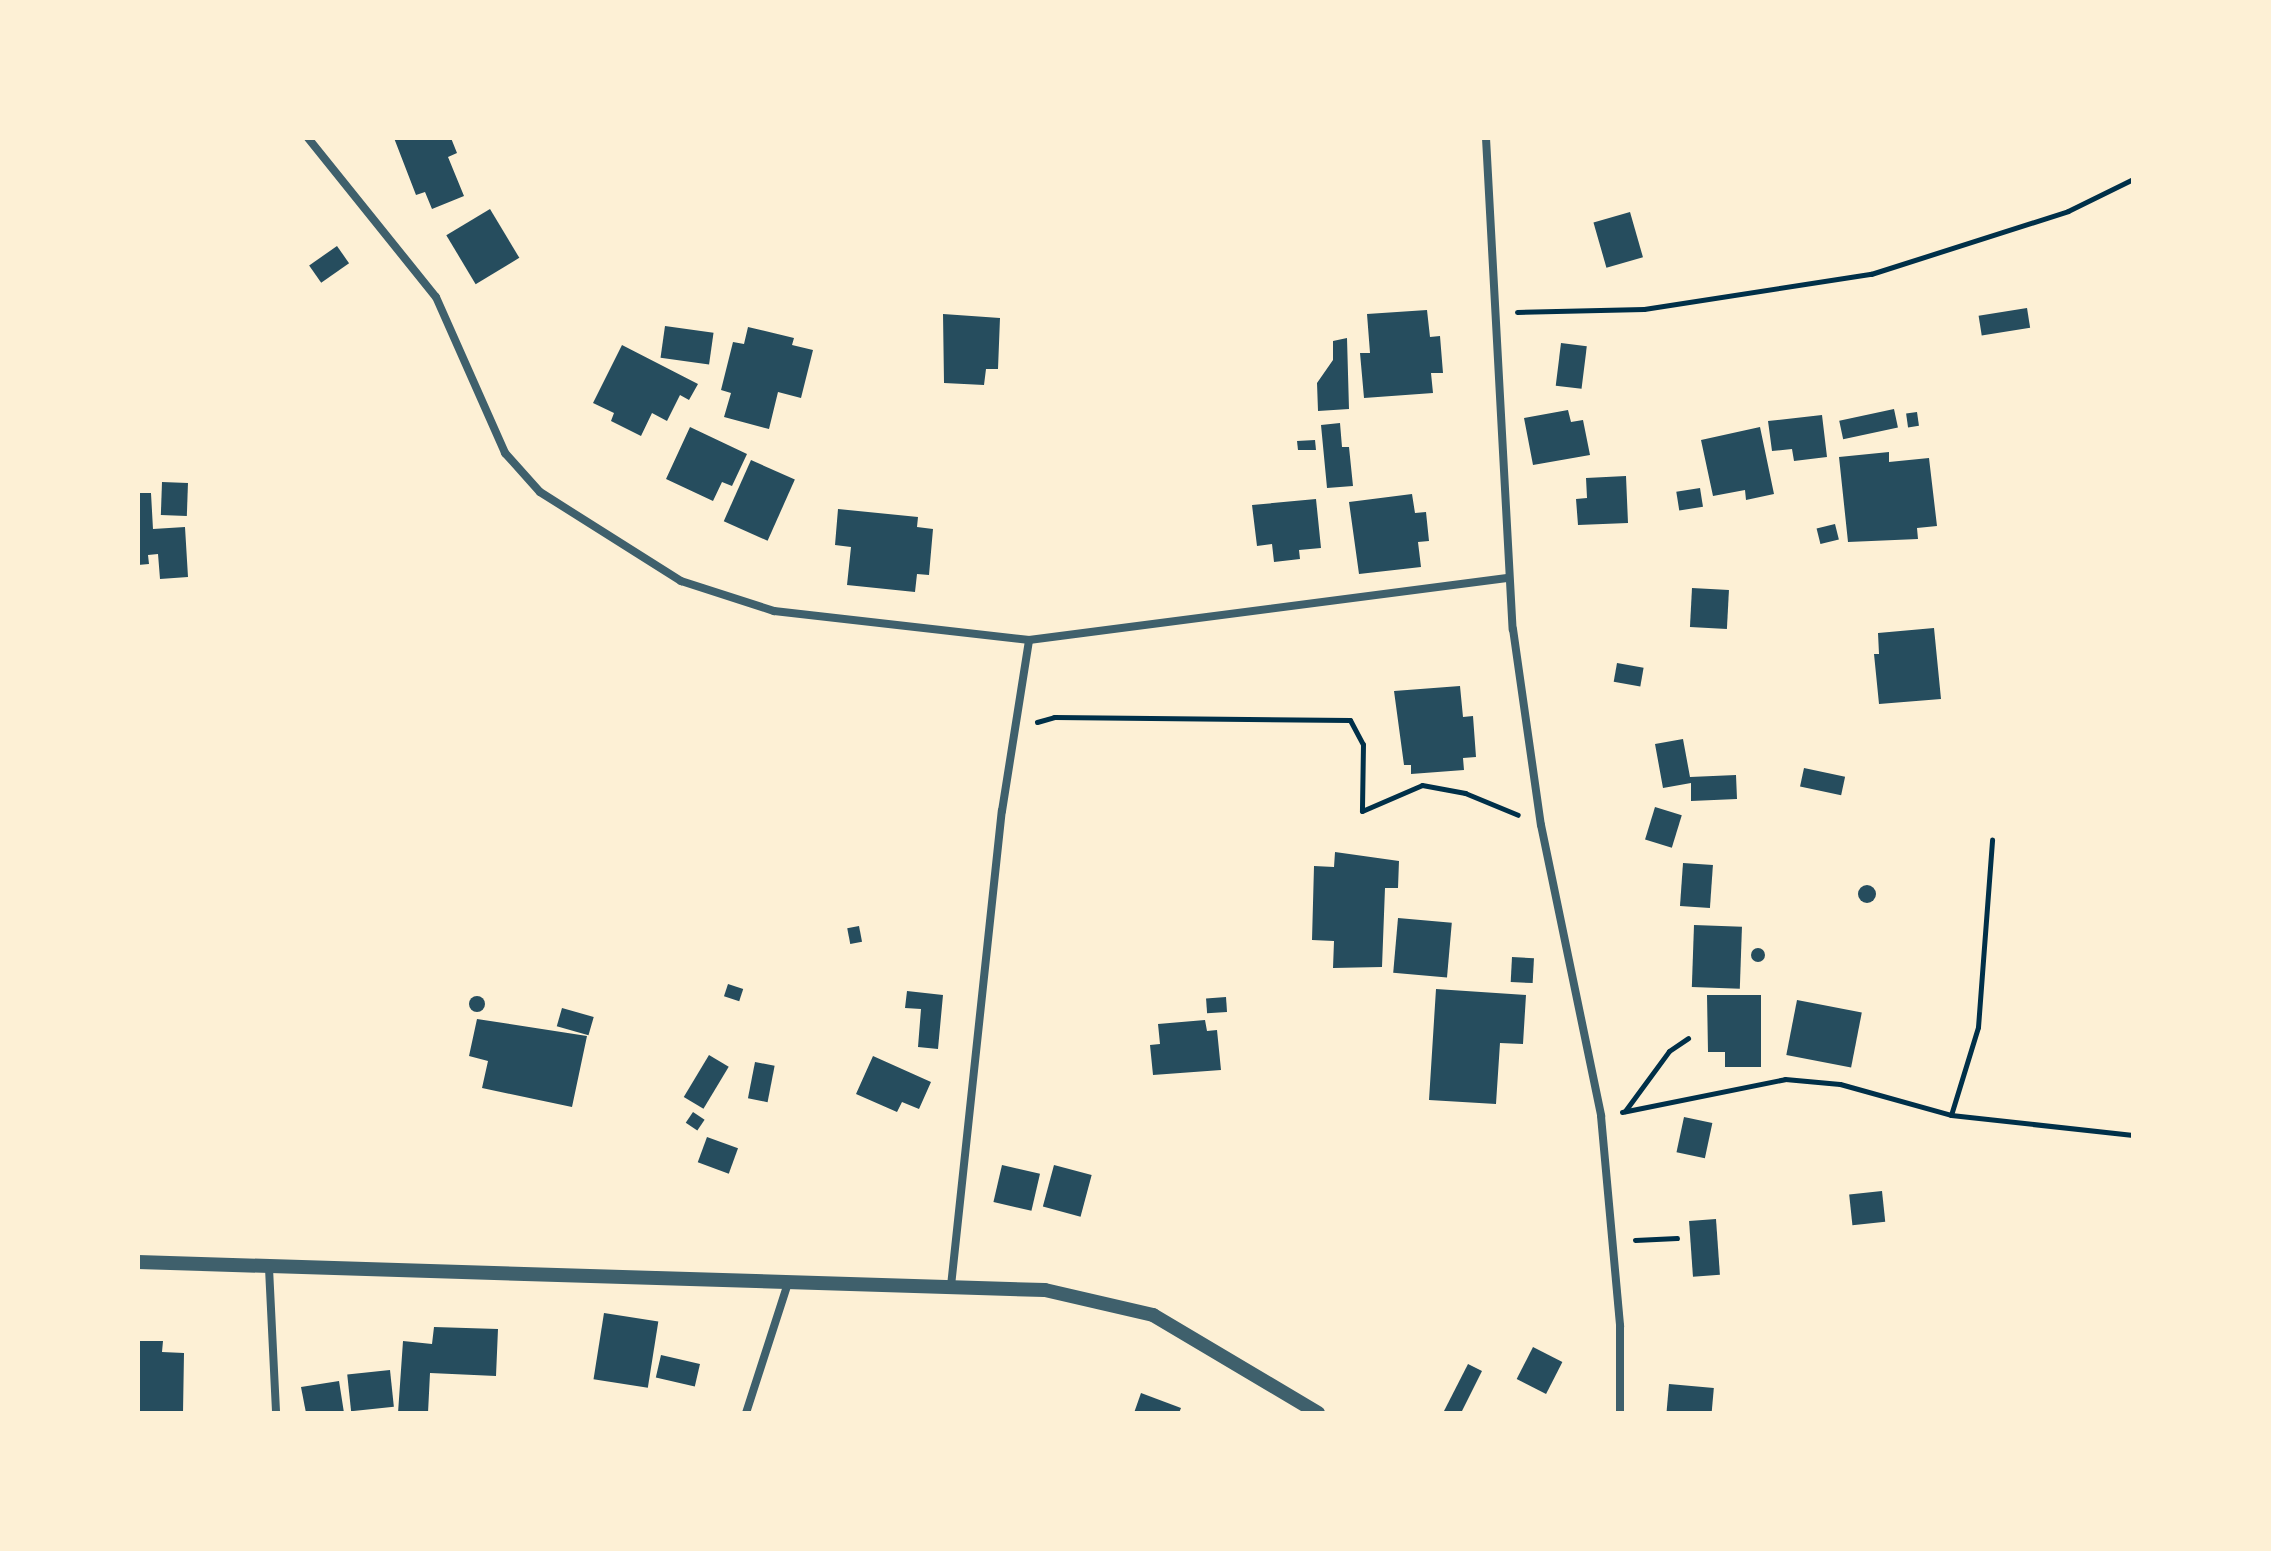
<!DOCTYPE html>
<style>
body{margin:0}
#map{position:relative;width:2271px;height:1551px;overflow:hidden;background:#fdf0d5;font-family:"Fira Sans",sans-serif}
div>[style]{position:absolute}
.building>*{inset:0;background:#264d5e;transform-origin:0 0}
.round{border-radius:50%}
.path>*{height:5px;margin:-2.5px;padding:0 2.5px;transform-origin:2.5px;border-radius:2.5px;background:#003049}
.minor>*{height:8px;margin:-4px;padding:0 4px;transform-origin:4px;border-radius:4px;background:#3f606c}
.tertiary>*{height:14px;margin:-7px;padding:0 7px;transform-origin:7px;border-radius:7px;background:#3f606c}
span{translate:-50% -50%;white-space:nowrap;text-align:center;line-height:1.15;-webkit-text-stroke:6px #fdf0d5;paint-order:stroke}
.frame{position:absolute;inset:0;border:140px solid #fdf0d5;pointer-events:none}
</style>
<div id="map">
<div class="building">
<i style="clip-path:polygon(394px 138px,451px 138px,457px 153px,448px 157px,464px 196px,432px 209px,425px 192px,416px 195px)"></i>
<i style="left:490px;top:209px;width:57px;height:51px;rotate:59deg"></i>
<i style="left:1630px;top:212px;width:47px;height:38px;rotate:74deg"></i>
<i style="left:337px;top:246px;width:21px;height:34px;rotate:55deg"></i>
<i style="left:2027px;top:308px;width:20px;height:49px;rotate:81deg"></i>
<i style="clip-path:polygon(1427px 310px,1430px 337px,1440px 336px,1443px 373px,1431px 373px,1433px 393px,1364px 398px,1360px 353px,1370px 353px,1367px 314px)"></i>
<i style="clip-path:polygon(943px 314px,1000px 318px,998px 369px,986px 369px,984px 385px,944px 383px)"></i>
<i style="left:665px;top:326px;width:49px;height:32px;rotate:8deg"></i>
<i style="clip-path:polygon(748px 327px,794px 338px,792px 345px,813px 350px,801px 398px,778px 392px,769px 429px,724px 417px,731px 393px,721px 390px,733px 342px,744px 344px)"></i>
<i style="clip-path:polygon(1347px 338px,1349px 409px,1318px 411px,1317px 383px,1333px 360px,1333px 341px)"></i>
<i style="left:1561px;top:343px;width:26px;height:43px;rotate:7deg"></i>
<i style="clip-path:polygon(622px 345px,698px 384px,689px 400px,680px 395px,667px 421px,652px 413px,641px 436px,611px 421px,614px 413px,593px 403px)"></i>
<i style="left:1894px;top:409px;width:19px;height:56px;rotate:78deg"></i>
<i style="clip-path:polygon(1568px 410px,1571px 422px,1583px 420px,1590px 455px,1533px 465px,1524px 418px)"></i>
<i style="left:1917px;top:412px;width:14px;height:11px;rotate:82deg"></i>
<i style="clip-path:polygon(1822px 415px,1827px 457px,1794px 461px,1792px 449px,1772px 451px,1768px 421px)"></i>
<i style="clip-path:polygon(1340px 423px,1342px 447px,1349px 447px,1353px 486px,1327px 488px,1321px 425px)"></i>
<i style="clip-path:polygon(690px 427px,747px 454px,732px 486px,722px 482px,713px 501px,666px 479px)"></i>
<i style="clip-path:polygon(1760px 427px,1774px 494px,1746px 500px,1745px 490px,1713px 496px,1701px 440px)"></i>
<i style="clip-path:polygon(1315px 440px,1316px 450px,1298px 450px,1297px 441px)"></i>
<i style="clip-path:polygon(1889px 452px,1889px 462px,1929px 458px,1937px 526px,1917px 528px,1918px 539px,1848px 542px,1839px 457px)"></i>
<i style="left:751px;top:460px;width:48px;height:67px;rotate:24deg"></i>
<i style="clip-path:polygon(1626px 476px,1628px 523px,1578px 525px,1576px 499px,1587px 498px,1586px 478px)"></i>
<i style="left:162px;top:482px;width:26px;height:33px;rotate:2deg"></i>
<i style="left:1700px;top:488px;width:19px;height:24px;rotate:81deg"></i>
<i style="clip-path:polygon(138px 493px,151px 493px,153px 529px,185px 527px,188px 577px,160px 579px,158px 554px,148px 555px,149px 564px,138px 565px)"></i>
<i style="clip-path:polygon(1412px 494px,1415px 513px,1426px 512px,1429px 541px,1418px 542px,1421px 567px,1359px 574px,1349px 502px)"></i>
<i style="clip-path:polygon(1316px 499px,1321px 548px,1299px 550px,1300px 559px,1274px 562px,1272px 544px,1257px 546px,1252px 505px)"></i>
<i style="clip-path:polygon(838px 509px,918px 517px,917px 527px,933px 529px,929px 575px,917px 574px,915px 592px,847px 585px,851px 547px,835px 545px)"></i>
<i style="left:1835px;top:524px;width:16px;height:19px;rotate:76deg"></i>
<i style="left:1692px;top:588px;width:37px;height:39px;rotate:3deg"></i>
<i style="clip-path:polygon(1934px 628px,1941px 699px,1879px 704px,1874px 654px,1879px 654px,1878px 633px)"></i>
<i style="left:1617px;top:663px;width:27px;height:19px;rotate:10deg"></i>
<i style="clip-path:polygon(1460px 686px,1463px 717px,1473px 716px,1476px 757px,1463px 758px,1464px 770px,1411px 774px,1411px 765px,1404px 765px,1394px 691px)"></i>
<i style="clip-path:polygon(1683px 739px,1690px 777px,1736px 775px,1737px 799px,1691px 801px,1691px 783px,1663px 788px,1655px 744px)"></i>
<i style="left:1804px;top:768px;width:42px;height:19px;rotate:12deg"></i>
<i style="left:1655px;top:807px;width:28px;height:34px;rotate:17deg"></i>
<i style="clip-path:polygon(1335px 852px,1399px 861px,1398px 888px,1385px 888px,1382px 967px,1333px 968px,1334px 941px,1312px 940px,1314px 866px,1334px 867px)"></i>
<i style="left:1683px;top:863px;width:30px;height:43px;rotate:4deg"></i>
<i class="round" style="left:1858px;top:885px;width:18px;height:18px"></i>
<i style="left:1398px;top:918px;width:54px;height:55px;rotate:5deg"></i>
<i style="left:1694px;top:925px;width:48px;height:62px;rotate:2deg"></i>
<i style="left:859px;top:926px;width:16px;height:12px;rotate:79deg"></i>
<i class="round" style="left:1751px;top:948px;width:14px;height:14px"></i>
<i style="left:1512px;top:957px;width:22px;height:25px;rotate:3deg"></i>
<i style="left:728px;top:984px;width:16px;height:13px;rotate:18deg"></i>
<i style="clip-path:polygon(1436px 989px,1526px 995px,1523px 1044px,1500px 1043px,1496px 1104px,1429px 1100px)"></i>
<i style="clip-path:polygon(907px 991px,943px 995px,938px 1049px,918px 1047px,921px 1009px,905px 1008px)"></i>
<i style="clip-path:polygon(1707px 995px,1761px 995px,1761px 1067px,1725px 1067px,1725px 1052px,1708px 1052px)"></i>
<i class="round" style="left:469px;top:996px;width:16px;height:16px"></i>
<i style="left:1226px;top:997px;width:15px;height:20px;rotate:86deg"></i>
<i style="left:1797px;top:1000px;width:66px;height:56px;rotate:11deg"></i>
<i style="left:562px;top:1008px;width:33px;height:19px;rotate:16deg"></i>
<i style="clip-path:polygon(477px 1019px,587px 1036px,572px 1107px,482px 1088px,488px 1061px,469px 1056px)"></i>
<i style="clip-path:polygon(1205px 1020px,1207px 1031px,1217px 1030px,1221px 1070px,1153px 1075px,1150px 1045px,1160px 1044px,1158px 1024px)"></i>
<i style="left:709px;top:1055px;width:23px;height:49px;rotate:31deg"></i>
<i style="clip-path:polygon(873px 1056px,931px 1082px,919px 1109px,902px 1102px,897px 1112px,856px 1094px)"></i>
<i style="left:755px;top:1062px;width:20px;height:37px;rotate:11deg"></i>
<i style="left:693px;top:1112px;width:14px;height:13px;rotate:34deg"></i>
<i style="left:1684px;top:1117px;width:29px;height:36px;rotate:12deg"></i>
<i style="left:707px;top:1137px;width:33px;height:27px;rotate:20deg"></i>
<i style="left:1002px;top:1165px;width:39px;height:38px;rotate:13deg"></i>
<i style="left:1054px;top:1165px;width:39px;height:43px;rotate:15deg"></i>
<i style="left:1882px;top:1191px;width:31px;height:33px;rotate:84deg"></i>
<i style="left:1716px;top:1219px;width:56px;height:27px;rotate:86deg"></i>
<i style="left:604px;top:1313px;width:55px;height:67px;rotate:9deg"></i>
<i style="clip-path:polygon(434px 1327px,498px 1329px,496px 1376px,430px 1373px,428px 1413px,398px 1413px,403px 1341px,432px 1344px)"></i>
<i style="clip-path:polygon(138px 1341px,163px 1341px,162px 1352px,184px 1353px,183px 1413px,138px 1413px)"></i>
<i style="left:1533px;top:1347px;width:33px;height:36px;rotate:27deg"></i>
<i style="left:661px;top:1355px;width:40px;height:23px;rotate:13deg"></i>
<i style="clip-path:polygon(1468px 1364px,1482px 1371px,1461px 1413px,1443px 1413px)"></i>
<i style="left:390px;top:1370px;width:37px;height:43px;rotate:84deg"></i>
<i style="clip-path:polygon(339px 1381px,344px 1413px,306px 1413px,301px 1387px)"></i>
<i style="left:1669px;top:1384px;width:45px;height:28px;rotate:5deg"></i>
<i style="clip-path:polygon(1141px 1393px,1181px 1408px,1179px 1413px,1134px 1413px)"></i>
</div>
<div class="path">
<i style="left:1517px;top:312px;width:127px;rotate:-1.4deg"></i>
<i style="left:1644px;top:309px;width:230px;rotate:-8.8deg"></i>
<i style="left:1871px;top:274px;width:207px;rotate:-17.7deg"></i>
<i style="left:2068px;top:211px;width:72px;rotate:-26.2deg"></i>
<i style="left:1037px;top:722px;width:18px;rotate:-16deg"></i>
<i style="left:1054px;top:717px;width:296px;rotate:0.6deg"></i>
<i style="left:1350px;top:720px;width:27px;rotate:62deg"></i>
<i style="left:1363px;top:744px;width:67px;rotate:90.9deg"></i>
<i style="left:1362px;top:811px;width:65px;rotate:-23.4deg"></i>
<i style="left:1422px;top:785px;width:44px;rotate:10.5deg"></i>
<i style="left:1465px;top:793px;width:57px;rotate:22.5deg"></i>
<i style="left:1625px;top:1111px;width:74px;rotate:-53.7deg"></i>
<i style="left:1669px;top:1051px;width:23px;rotate:-34deg"></i>
<i style="left:1622px;top:1112px;width:166px;rotate:-11.4deg"></i>
<i style="left:1785px;top:1079px;width:55px;rotate:5.2deg"></i>
<i style="left:1840px;top:1084px;width:115px;rotate:15.6deg"></i>
<i style="left:1951px;top:1115px;width:183px;rotate:6.3deg"></i>
<i style="left:1951px;top:1115px;width:92px;rotate:-72.9deg"></i>
<i style="left:1978px;top:1027px;width:188px;rotate:-85.7deg"></i>
<i style="left:1635px;top:1240px;width:42px;rotate:-2.7deg"></i>
</div>
<div class="minor">
<i style="left:308px;top:138px;width:204px;rotate:51.2deg"></i>
<i style="left:436px;top:297px;width:171px;rotate:66.1deg"></i>
<i style="left:505px;top:453px;width:52px;rotate:48.1deg"></i>
<i style="left:540px;top:492px;width:167px;rotate:32.3deg"></i>
<i style="left:681px;top:581px;width:98px;rotate:17.9deg"></i>
<i style="left:774px;top:611px;width:257px;rotate:6.5deg"></i>
<i style="left:1029px;top:640px;width:484px;rotate:-7.4deg"></i>
<i style="left:1486px;top:138px;width:492px;rotate:86.9deg"></i>
<i style="left:1513px;top:629px;width:198px;rotate:81.9deg"></i>
<i style="left:1541px;top:825px;width:297px;rotate:78.3deg"></i>
<i style="left:1601px;top:1116px;width:211px;rotate:84.8deg"></i>
<i style="left:1620px;top:1326px;width:87px;rotate:90deg"></i>
<i style="left:269px;top:1268px;width:145px;rotate:87.2deg"></i>
<i style="left:951px;top:1286px;width:478px;rotate:-83.9deg"></i>
<i style="left:1002px;top:811px;width:173px;rotate:-81deg"></i>
<i style="left:746px;top:1413px;width:133px;rotate:-72.1deg"></i>
</div>
<div class="tertiary">
<i style="left:138px;top:1262px;width:907px;rotate:1.77deg"></i>
<i style="left:1045px;top:1290px;width:111px;rotate:13deg"></i>
<i style="left:1153px;top:1315px;width:192px;rotate:30.7deg"></i>
</div>
<div class="frame"></div>
</div>
